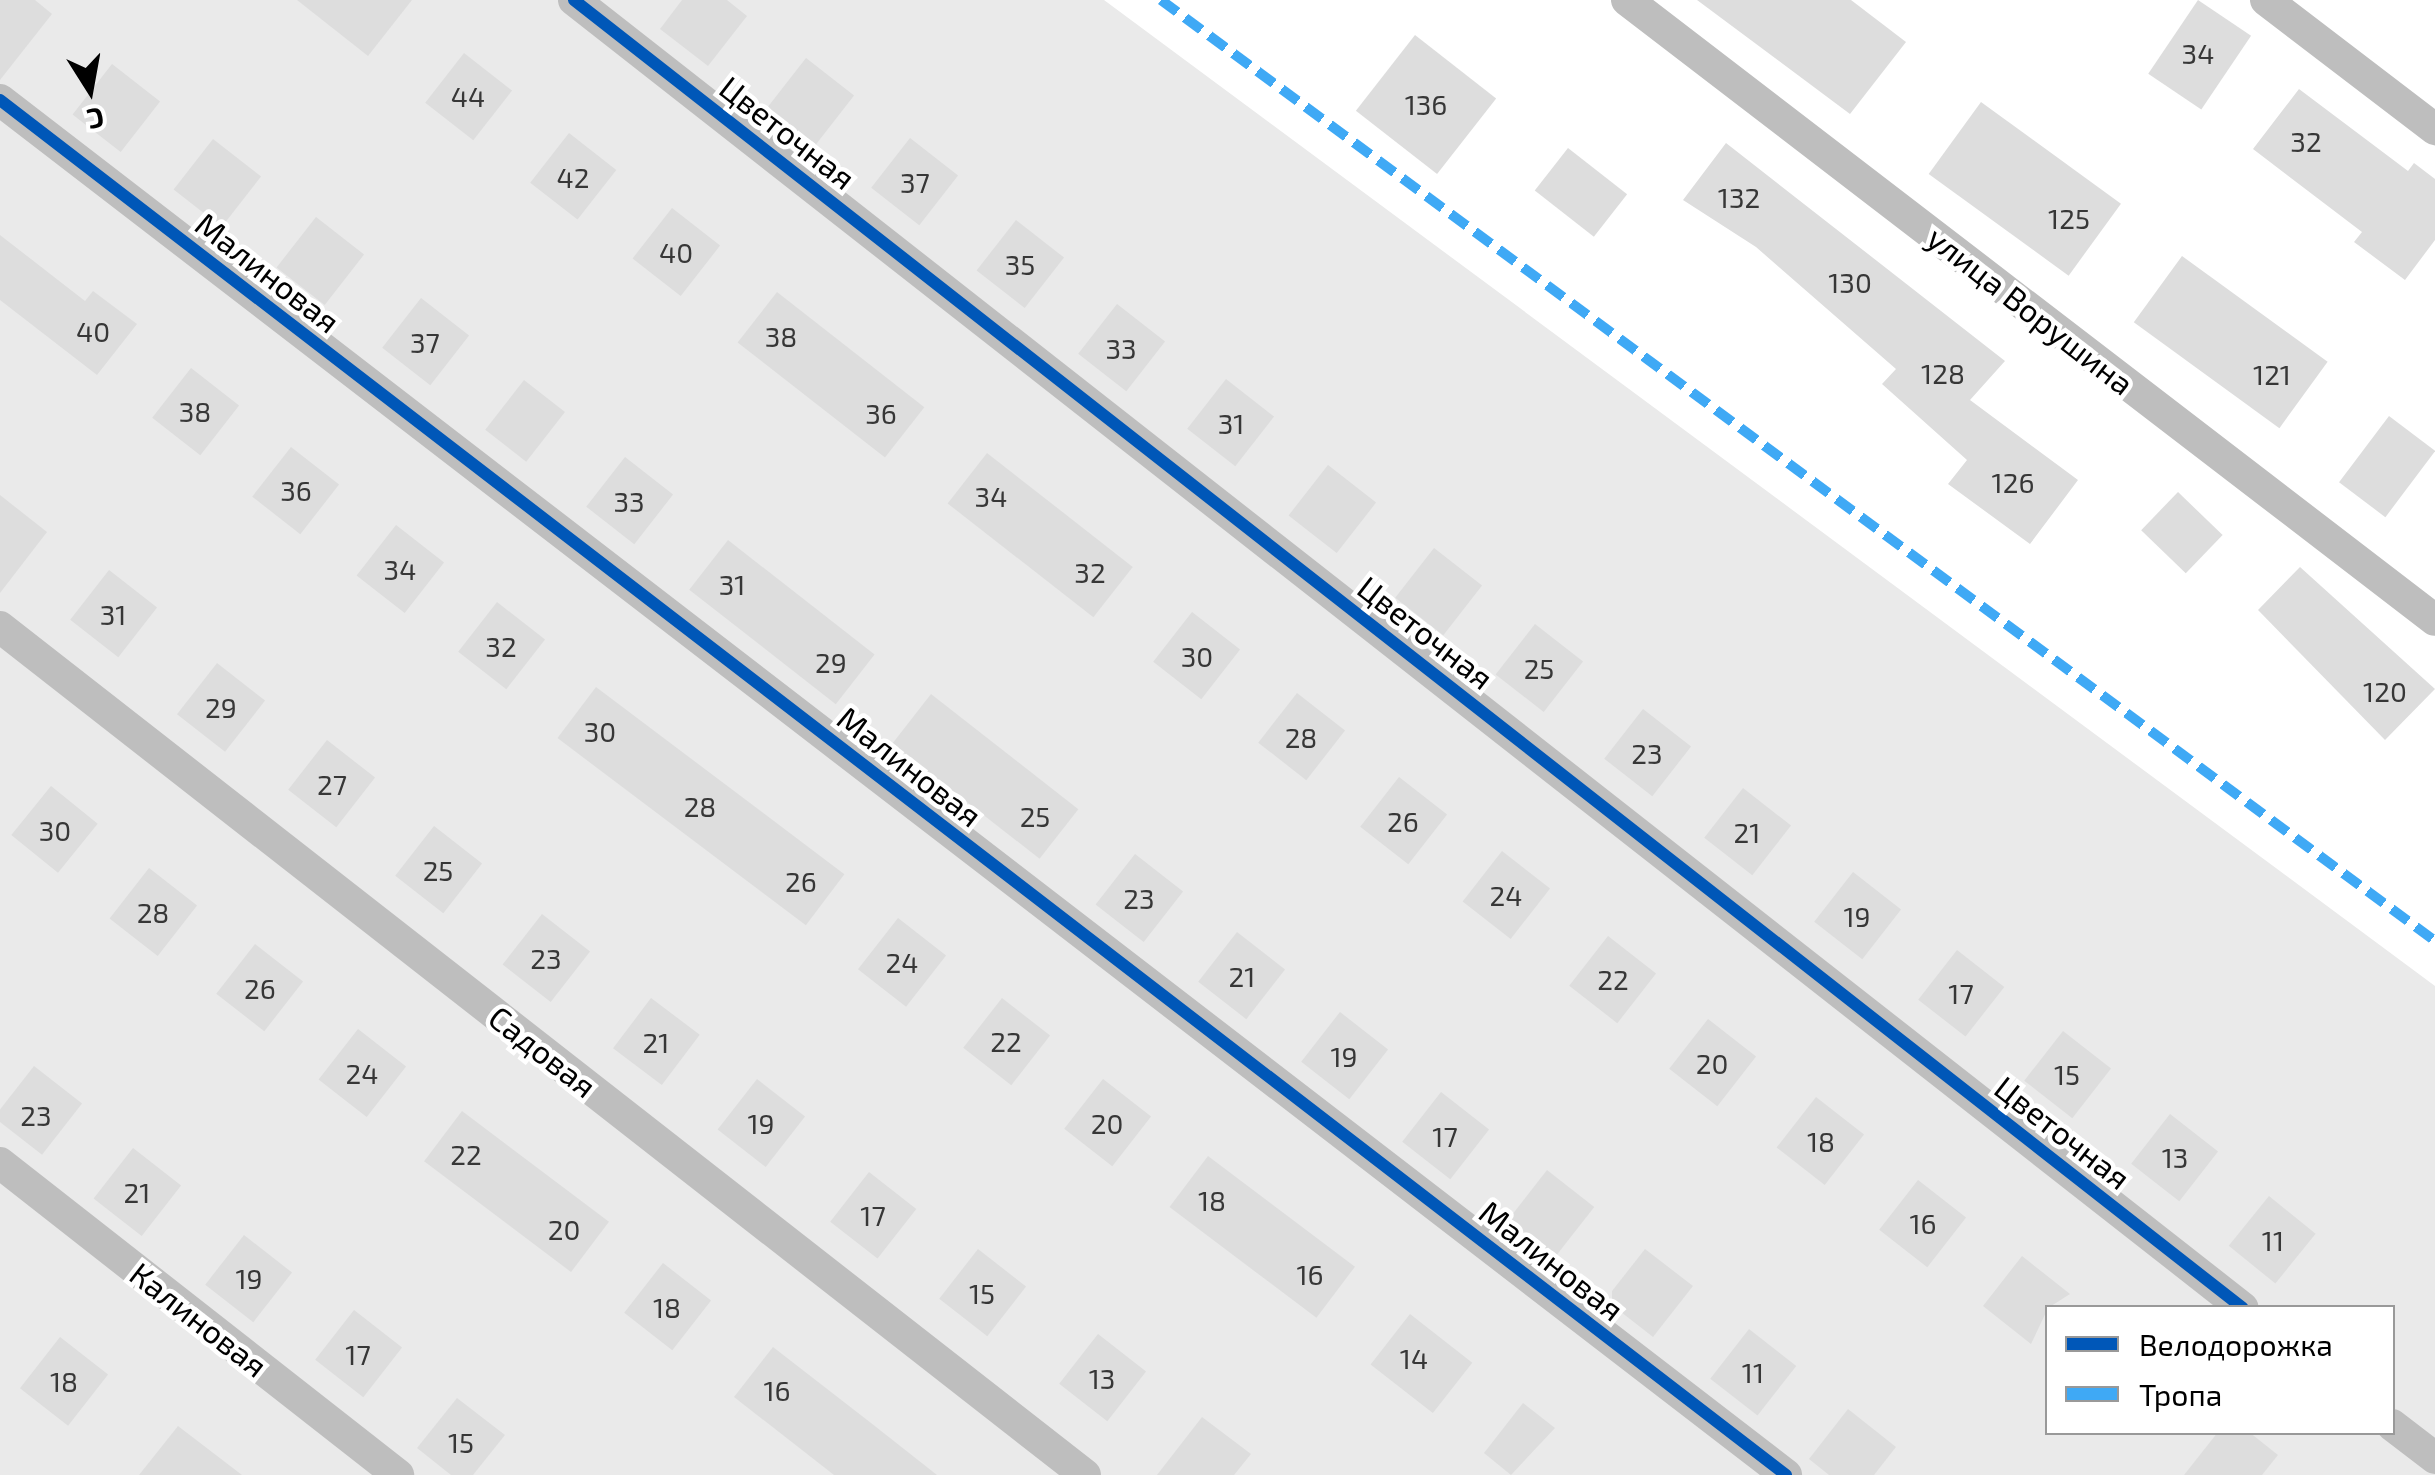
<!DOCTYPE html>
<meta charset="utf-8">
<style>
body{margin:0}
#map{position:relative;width:2435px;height:1475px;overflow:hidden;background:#fff;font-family:"Exo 2",sans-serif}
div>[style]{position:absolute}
.green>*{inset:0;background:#eaeaea}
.building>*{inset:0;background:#ddd;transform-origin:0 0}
.street>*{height:32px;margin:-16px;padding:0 16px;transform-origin:16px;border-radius:16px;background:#bebebe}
.quiet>*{height:10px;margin-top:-5px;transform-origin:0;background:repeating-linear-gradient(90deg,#3fa9f5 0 20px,transparent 0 30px)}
.cycleway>*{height:12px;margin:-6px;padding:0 6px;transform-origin:6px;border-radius:6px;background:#0057b8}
span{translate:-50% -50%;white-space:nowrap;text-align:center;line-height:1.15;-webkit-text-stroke:9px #fff;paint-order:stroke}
.number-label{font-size:28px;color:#373737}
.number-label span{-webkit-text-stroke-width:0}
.street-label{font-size:32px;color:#000}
.legend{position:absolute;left:2045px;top:1305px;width:350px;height:130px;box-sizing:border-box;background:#fff;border:2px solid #999;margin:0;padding:12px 18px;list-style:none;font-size:30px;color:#000}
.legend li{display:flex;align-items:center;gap:20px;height:50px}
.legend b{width:50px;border:2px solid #999}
.north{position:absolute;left:40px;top:40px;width:100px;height:100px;-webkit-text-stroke:8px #fff;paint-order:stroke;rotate:169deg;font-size:28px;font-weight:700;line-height:40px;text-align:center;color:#000}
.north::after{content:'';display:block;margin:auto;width:35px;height:45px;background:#000;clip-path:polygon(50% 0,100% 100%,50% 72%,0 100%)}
</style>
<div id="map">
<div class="green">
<i style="clip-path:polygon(evenodd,0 0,1104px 0,2435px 986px,2435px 1475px,0 1475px,0 0,2048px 1308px,2392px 1308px,2392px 1432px,2048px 1432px,2048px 1308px)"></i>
</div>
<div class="building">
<i style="clip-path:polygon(0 0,35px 0,52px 14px,0 80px)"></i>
<i style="clip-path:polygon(297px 0,412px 0,368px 56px)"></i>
<i style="clip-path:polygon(682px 0,727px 0,747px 16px,708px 66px,660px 29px)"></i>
<i style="clip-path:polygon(1697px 0,1851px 0,1906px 42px,1850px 114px)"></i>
<i style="left:2198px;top:0;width:64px;height:89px;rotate:34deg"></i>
<i style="left:1415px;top:35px;width:103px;height:96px;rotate:38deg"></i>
<i style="left:464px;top:53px;width:61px;height:63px;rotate:38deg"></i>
<i style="left:806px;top:58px;width:61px;height:64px;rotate:38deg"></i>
<i style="left:112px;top:64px;width:61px;height:64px;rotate:38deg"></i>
<i style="clip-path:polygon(2299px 89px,2408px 171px,2414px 163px,2435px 179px,2435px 240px,2405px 280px,2354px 242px,2362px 232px,2253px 149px)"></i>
<i style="left:1981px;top:102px;width:173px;height:89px;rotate:36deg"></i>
<i style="left:569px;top:133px;width:60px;height:63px;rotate:38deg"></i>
<i style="left:910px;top:138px;width:61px;height:63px;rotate:38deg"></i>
<i style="left:213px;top:139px;width:61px;height:64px;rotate:38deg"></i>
<i style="clip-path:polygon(1726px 143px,2005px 361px,1970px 400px,2078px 480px,2030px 544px,1948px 484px,1967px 460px,1882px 384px,1896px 369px,1756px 247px,1683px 200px)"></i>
<i style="left:1568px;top:148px;width:75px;height:54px;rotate:38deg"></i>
<i style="left:672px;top:208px;width:61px;height:64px;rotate:38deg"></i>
<i style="left:316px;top:217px;width:61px;height:64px;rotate:38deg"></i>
<i style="left:1016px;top:220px;width:61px;height:64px;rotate:38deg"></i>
<i style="clip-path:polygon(0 235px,85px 301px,93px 291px,137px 324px,97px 375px,0 300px)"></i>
<i style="left:2182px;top:256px;width:180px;height:82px;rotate:36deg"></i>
<i style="left:777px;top:292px;width:187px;height:64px;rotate:38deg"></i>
<i style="left:421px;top:298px;width:61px;height:63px;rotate:38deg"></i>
<i style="left:1117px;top:304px;width:61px;height:63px;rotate:38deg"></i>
<i style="left:191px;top:368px;width:61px;height:63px;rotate:38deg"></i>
<i style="left:1226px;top:379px;width:61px;height:63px;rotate:38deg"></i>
<i style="left:524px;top:380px;width:52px;height:63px;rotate:38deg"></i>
<i style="left:2389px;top:416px;width:58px;height:83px;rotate:37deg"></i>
<i style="left:291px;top:447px;width:61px;height:63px;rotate:38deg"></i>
<i style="left:987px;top:453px;width:185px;height:64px;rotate:38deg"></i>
<i style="left:625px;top:457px;width:61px;height:63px;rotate:38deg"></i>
<i style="left:1328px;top:465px;width:61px;height:64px;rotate:38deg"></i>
<i style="left:2178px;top:492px;width:62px;height:53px;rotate:44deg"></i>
<i style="clip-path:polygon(0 495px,47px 532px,0 593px)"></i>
<i style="left:396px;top:525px;width:61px;height:64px;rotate:38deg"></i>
<i style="left:728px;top:540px;width:186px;height:63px;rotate:38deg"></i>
<i style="left:1434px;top:548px;width:61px;height:63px;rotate:38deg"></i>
<i style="clip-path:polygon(2300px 567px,2435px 689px,2385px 740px,2258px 610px)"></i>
<i style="left:109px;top:570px;width:61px;height:63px;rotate:38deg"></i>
<i style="left:497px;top:602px;width:61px;height:63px;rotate:38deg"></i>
<i style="left:1192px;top:612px;width:61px;height:63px;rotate:38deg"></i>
<i style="left:1535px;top:624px;width:61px;height:64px;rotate:38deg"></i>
<i style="left:217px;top:663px;width:61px;height:65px;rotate:38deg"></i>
<i style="left:596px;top:687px;width:311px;height:64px;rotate:37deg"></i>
<i style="left:1297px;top:693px;width:61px;height:63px;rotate:38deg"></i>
<i style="left:931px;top:694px;width:187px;height:63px;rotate:38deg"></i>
<i style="left:1643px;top:709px;width:61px;height:63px;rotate:38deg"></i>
<i style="left:327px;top:740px;width:61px;height:63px;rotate:38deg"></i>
<i style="left:1399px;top:777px;width:61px;height:63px;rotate:38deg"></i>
<i style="left:51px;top:786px;width:60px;height:63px;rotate:39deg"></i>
<i style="left:1743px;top:788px;width:61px;height:63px;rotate:38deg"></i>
<i style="left:434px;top:826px;width:61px;height:63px;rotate:38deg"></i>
<i style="left:1502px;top:851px;width:61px;height:64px;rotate:38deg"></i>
<i style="left:1135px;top:854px;width:61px;height:64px;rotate:38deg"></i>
<i style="left:149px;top:868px;width:61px;height:64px;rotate:38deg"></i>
<i style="left:1853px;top:872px;width:61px;height:63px;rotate:38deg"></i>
<i style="left:542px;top:914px;width:61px;height:64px;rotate:38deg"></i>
<i style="left:898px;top:918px;width:61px;height:65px;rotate:38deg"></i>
<i style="left:1237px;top:932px;width:61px;height:63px;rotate:38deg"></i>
<i style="left:1608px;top:936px;width:61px;height:63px;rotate:38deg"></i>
<i style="left:255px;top:944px;width:61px;height:63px;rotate:38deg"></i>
<i style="left:1957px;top:950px;width:60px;height:63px;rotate:38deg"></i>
<i style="left:651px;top:998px;width:61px;height:63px;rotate:37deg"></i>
<i style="left:1002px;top:998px;width:61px;height:63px;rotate:38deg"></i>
<i style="left:1340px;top:1012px;width:61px;height:63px;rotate:38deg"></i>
<i style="left:1708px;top:1019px;width:61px;height:63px;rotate:38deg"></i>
<i style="left:358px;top:1029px;width:61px;height:64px;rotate:38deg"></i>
<i style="left:2063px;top:1031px;width:61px;height:63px;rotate:38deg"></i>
<i style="left:34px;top:1066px;width:61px;height:65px;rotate:38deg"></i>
<i style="left:757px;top:1079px;width:61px;height:64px;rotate:38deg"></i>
<i style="left:1103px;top:1079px;width:61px;height:63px;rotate:38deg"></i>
<i style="left:1441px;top:1092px;width:61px;height:63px;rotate:38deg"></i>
<i style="left:1816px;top:1097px;width:61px;height:64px;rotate:38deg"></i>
<i style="left:462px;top:1111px;width:184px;height:63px;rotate:37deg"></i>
<i style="left:2170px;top:1114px;width:61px;height:63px;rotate:38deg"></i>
<i style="left:133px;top:1148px;width:61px;height:64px;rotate:38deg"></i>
<i style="left:1208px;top:1156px;width:184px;height:64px;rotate:37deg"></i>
<i style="left:1547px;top:1170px;width:60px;height:63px;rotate:38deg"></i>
<i style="left:869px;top:1172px;width:60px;height:63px;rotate:38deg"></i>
<i style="left:1918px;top:1180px;width:61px;height:63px;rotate:38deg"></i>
<i style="left:2269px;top:1196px;width:60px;height:64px;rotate:39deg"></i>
<i style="left:244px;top:1235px;width:61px;height:63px;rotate:38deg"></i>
<i style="left:978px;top:1249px;width:61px;height:63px;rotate:38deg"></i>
<i style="clip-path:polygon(1645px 1249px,1693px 1286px,1653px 1337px,1612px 1305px,1612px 1291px)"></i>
<i style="clip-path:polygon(2022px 1256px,2070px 1294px,2048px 1308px,2031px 1344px,1983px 1306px)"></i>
<i style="left:663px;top:1263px;width:61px;height:63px;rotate:38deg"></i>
<i style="left:354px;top:1310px;width:61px;height:63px;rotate:38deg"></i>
<i style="left:1410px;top:1314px;width:79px;height:64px;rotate:38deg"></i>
<i style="left:1749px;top:1329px;width:60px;height:63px;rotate:38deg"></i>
<i style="left:1098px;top:1334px;width:61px;height:63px;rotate:38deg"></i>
<i style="left:60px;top:1337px;width:61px;height:65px;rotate:38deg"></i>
<i style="clip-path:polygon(773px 1347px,871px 1423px,937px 1475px,834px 1475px,734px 1397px)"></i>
<i style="clip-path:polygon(457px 1398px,505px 1435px,473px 1475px,451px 1475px,417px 1448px)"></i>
<i style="clip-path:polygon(1523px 1403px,1555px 1428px,1511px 1475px,1484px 1453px)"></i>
<i style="clip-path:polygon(1848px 1409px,1896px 1447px,1874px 1475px,1829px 1475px,1809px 1459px)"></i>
<i style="clip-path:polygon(1202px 1417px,1251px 1454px,1234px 1475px,1157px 1475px)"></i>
<i style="clip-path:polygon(178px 1426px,242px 1475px,139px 1475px)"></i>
<i style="clip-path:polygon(2218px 1432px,2249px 1432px,2278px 1455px,2262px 1475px,2184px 1475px)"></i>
</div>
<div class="street">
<i style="left:574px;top:0;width:2120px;rotate:38.09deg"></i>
<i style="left:1627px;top:0;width:1018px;rotate:37.5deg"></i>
<i style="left:2266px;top:0;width:213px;rotate:37.4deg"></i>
<i style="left:0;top:100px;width:2254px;rotate:37.59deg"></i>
<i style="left:0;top:627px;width:1377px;rotate:38.01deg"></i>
<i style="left:0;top:1163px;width:506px;rotate:38.09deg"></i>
<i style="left:2392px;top:1425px;width:54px;rotate:37.5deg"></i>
</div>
<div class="quiet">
<i style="left:1161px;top:0;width:1584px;rotate:36.45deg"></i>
</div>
<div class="cycleway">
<i style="left:574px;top:0;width:2120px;rotate:38.09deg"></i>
<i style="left:0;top:100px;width:2254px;rotate:37.59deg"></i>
</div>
<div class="number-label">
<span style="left:2198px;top:53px">34</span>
<span style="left:468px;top:96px">44</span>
<span style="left:1426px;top:104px">136</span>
<span style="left:2306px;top:141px">32</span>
<span style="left:573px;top:177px">42</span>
<span style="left:915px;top:182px">37</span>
<span style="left:1739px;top:197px">132</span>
<span style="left:2069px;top:218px">125</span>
<span style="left:676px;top:252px">40</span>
<span style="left:1020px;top:264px">35</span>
<span style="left:1850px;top:282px">130</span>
<span style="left:93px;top:331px">40</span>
<span style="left:781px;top:336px">38</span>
<span style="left:425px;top:342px">37</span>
<span style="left:1121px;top:348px">33</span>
<span style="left:1943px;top:373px">128</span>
<span style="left:2272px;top:374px">121</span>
<span style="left:195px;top:411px">38</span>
<span style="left:881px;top:413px">36</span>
<span style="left:1231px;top:423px">31</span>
<span style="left:2013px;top:482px">126</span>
<span style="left:296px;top:490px">36</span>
<span style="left:991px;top:496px">34</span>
<span style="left:629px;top:501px">33</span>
<span style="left:400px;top:569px">34</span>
<span style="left:1090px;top:572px">32</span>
<span style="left:732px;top:584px">31</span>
<span style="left:113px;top:614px">31</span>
<span style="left:501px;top:646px">32</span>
<span style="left:1197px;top:656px">30</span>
<span style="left:831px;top:662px">29</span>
<span style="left:1539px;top:668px">25</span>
<span style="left:2385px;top:691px">120</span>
<span style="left:221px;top:707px">29</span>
<span style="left:600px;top:731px">30</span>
<span style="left:1301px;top:737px">28</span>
<span style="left:1647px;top:753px">23</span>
<span style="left:332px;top:784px">27</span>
<span style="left:700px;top:806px">28</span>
<span style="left:1035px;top:816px">25</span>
<span style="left:1403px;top:821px">26</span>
<span style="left:55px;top:830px">30</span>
<span style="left:1747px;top:832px">21</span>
<span style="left:438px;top:870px">25</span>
<span style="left:801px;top:881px">26</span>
<span style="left:1506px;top:895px">24</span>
<span style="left:1139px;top:898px">23</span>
<span style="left:153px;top:912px">28</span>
<span style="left:1857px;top:916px">19</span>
<span style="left:546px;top:958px">23</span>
<span style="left:902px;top:962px">24</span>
<span style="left:1242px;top:976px">21</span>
<span style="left:1613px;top:979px">22</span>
<span style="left:260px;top:988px">26</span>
<span style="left:1961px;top:993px">17</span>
<span style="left:1006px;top:1041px">22</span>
<span style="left:656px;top:1042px">21</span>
<span style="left:1344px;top:1056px">19</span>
<span style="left:1712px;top:1063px">20</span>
<span style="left:362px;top:1073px">24</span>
<span style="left:2067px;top:1074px">15</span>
<span style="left:36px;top:1115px">23</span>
<span style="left:761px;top:1123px">19</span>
<span style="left:1107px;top:1123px">20</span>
<span style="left:1445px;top:1136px">17</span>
<span style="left:1821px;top:1141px">18</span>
<span style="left:466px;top:1154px">22</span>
<span style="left:2175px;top:1157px">13</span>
<span style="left:137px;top:1192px">21</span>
<span style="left:1212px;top:1200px">18</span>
<span style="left:873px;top:1215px">17</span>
<span style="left:1923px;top:1223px">16</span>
<span style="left:564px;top:1229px">20</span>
<span style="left:2273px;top:1240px">11</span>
<span style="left:1310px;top:1274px">16</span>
<span style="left:249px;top:1278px">19</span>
<span style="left:982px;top:1293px">15</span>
<span style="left:667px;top:1307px">18</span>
<span style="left:358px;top:1354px">17</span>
<span style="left:1414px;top:1358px">14</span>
<span style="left:1753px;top:1372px">11</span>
<span style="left:1102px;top:1378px">13</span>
<span style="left:64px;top:1381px">18</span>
<span style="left:777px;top:1390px">16</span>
<span style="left:461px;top:1442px">15</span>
</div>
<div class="street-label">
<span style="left:788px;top:132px;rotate:38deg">Цветочная</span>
<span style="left:268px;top:272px;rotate:38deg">Малиновая</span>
<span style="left:2031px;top:310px;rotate:38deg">улица Ворушина</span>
<span style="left:1426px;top:632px;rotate:38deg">Цветочная</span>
<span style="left:910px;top:766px;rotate:38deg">Малиновая</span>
<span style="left:543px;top:1051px;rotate:38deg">Садовая</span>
<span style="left:2063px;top:1132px;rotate:38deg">Цветочная</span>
<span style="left:1552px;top:1260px;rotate:38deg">Малиновая</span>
<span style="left:199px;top:1319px;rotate:38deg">Калиновая</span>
</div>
<ul class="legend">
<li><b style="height:12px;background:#0057b8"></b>Велодорожка</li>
<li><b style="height:12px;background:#3fa9f5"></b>Тропа</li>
</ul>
<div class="north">С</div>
</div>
